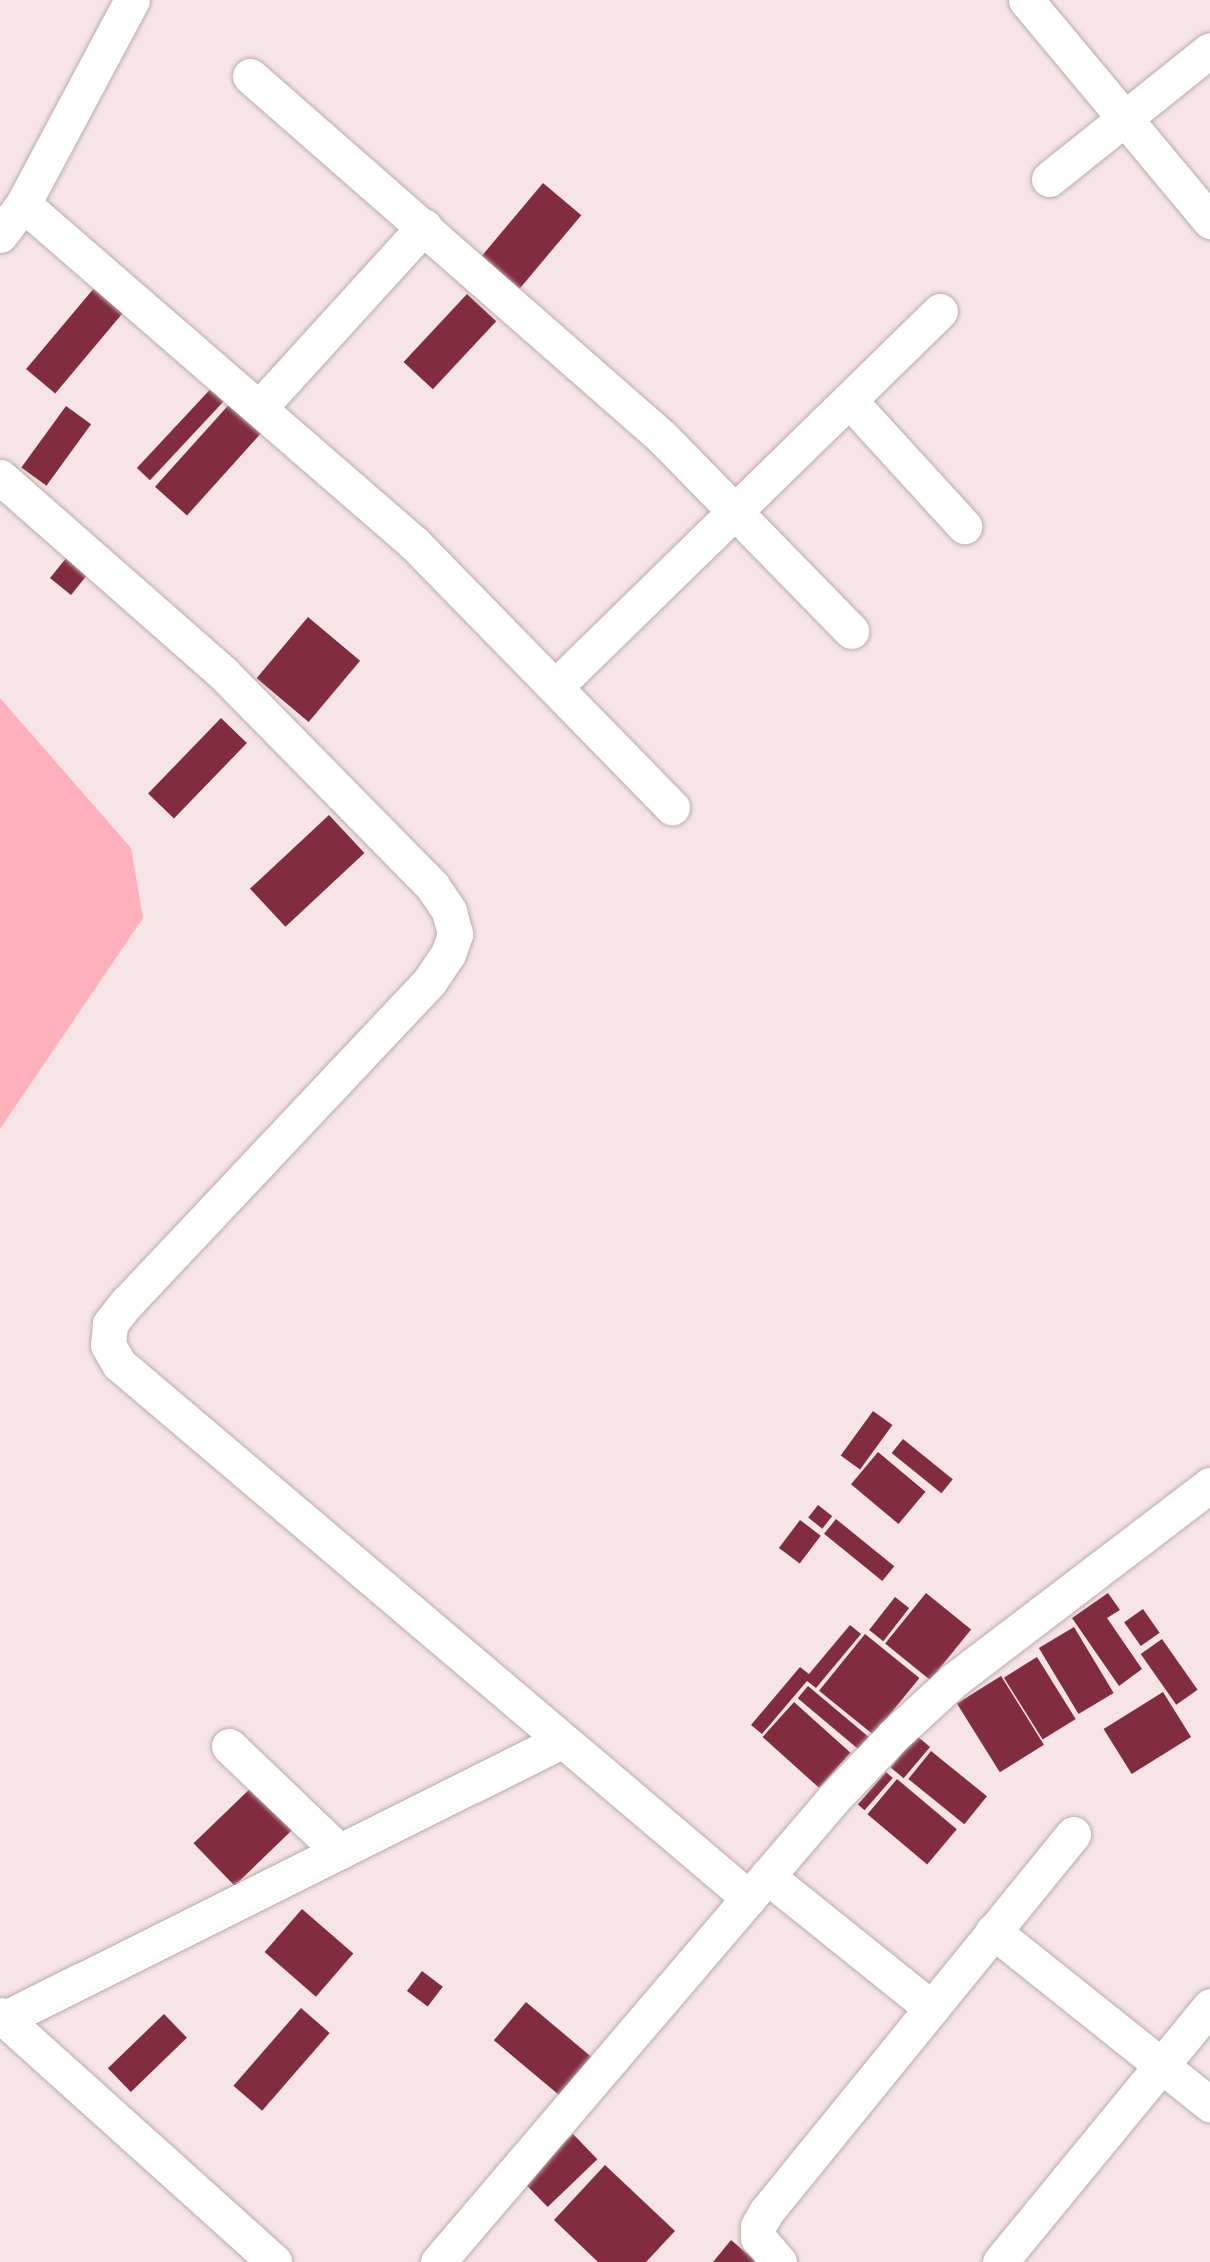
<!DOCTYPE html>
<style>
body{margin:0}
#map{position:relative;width:1210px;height:2262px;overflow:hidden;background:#f6e4e6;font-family:Commissioner,sans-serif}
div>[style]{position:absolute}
.green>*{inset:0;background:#feb0bb}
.building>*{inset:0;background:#822c40;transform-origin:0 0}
.roads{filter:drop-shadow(0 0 2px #bcacad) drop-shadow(0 0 2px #bcacad)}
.street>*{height:35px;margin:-17.5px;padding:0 17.5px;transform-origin:17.5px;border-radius:17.5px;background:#fff}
span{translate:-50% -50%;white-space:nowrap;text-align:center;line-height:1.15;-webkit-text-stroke:10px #f6e4e6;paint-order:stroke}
</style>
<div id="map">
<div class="green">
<i style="clip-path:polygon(0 698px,131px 848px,143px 918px,0 1129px)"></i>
</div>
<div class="building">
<i style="left:543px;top:183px;width:50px;height:96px;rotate:40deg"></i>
<i style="left:100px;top:281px;width:38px;height:115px;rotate:40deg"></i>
<i style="left:467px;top:294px;width:40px;height:93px;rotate:43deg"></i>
<i style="left:218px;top:381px;width:18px;height:119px;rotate:43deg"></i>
<i style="left:234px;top:399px;width:43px;height:118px;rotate:42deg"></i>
<i style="left:66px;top:406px;width:31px;height:76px;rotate:36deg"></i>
<i style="left:67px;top:557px;width:27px;height:27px;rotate:39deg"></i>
<i style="left:308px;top:617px;width:68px;height:80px;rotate:40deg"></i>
<i style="left:221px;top:718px;width:36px;height:105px;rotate:44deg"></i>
<i style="left:329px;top:815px;width:52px;height:108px;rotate:47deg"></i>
<i style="left:873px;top:1411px;width:24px;height:55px;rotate:36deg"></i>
<i style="left:903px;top:1439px;width:64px;height:18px;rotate:39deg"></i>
<i style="left:878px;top:1452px;width:62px;height:42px;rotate:40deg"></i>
<i style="left:818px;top:1505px;width:18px;height:16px;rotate:38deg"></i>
<i style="left:836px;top:1519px;width:75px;height:19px;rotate:39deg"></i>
<i style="left:800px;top:1520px;width:26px;height:35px;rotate:37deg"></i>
<i style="left:926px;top:1593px;width:58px;height:65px;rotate:39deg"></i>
<i style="clip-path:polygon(1108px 1593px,1120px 1610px,1107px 1618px,1142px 1669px,1119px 1686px,1072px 1618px)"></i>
<i style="left:895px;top:1597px;width:18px;height:42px;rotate:38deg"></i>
<i style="left:1143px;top:1609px;width:29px;height:23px;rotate:55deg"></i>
<i style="clip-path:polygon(850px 1625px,861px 1634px,816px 1688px,807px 1681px,762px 1734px,751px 1725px,800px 1667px,809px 1674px)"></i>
<i style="left:1074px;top:1627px;width:77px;height:41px;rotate:59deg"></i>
<i style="left:865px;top:1634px;width:70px;height:73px;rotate:39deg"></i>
<i style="left:1162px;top:1639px;width:62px;height:26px;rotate:55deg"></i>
<i style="left:1037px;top:1657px;width:73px;height:39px;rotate:58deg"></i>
<i style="left:1001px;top:1676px;width:81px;height:52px;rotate:58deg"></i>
<i style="left:808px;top:1686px;width:82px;height:16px;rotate:40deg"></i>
<i style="left:1163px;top:1692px;width:53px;height:70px;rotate:58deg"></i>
<i style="left:794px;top:1702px;width:76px;height:47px;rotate:42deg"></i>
<i style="left:917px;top:1736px;width:17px;height:41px;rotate:40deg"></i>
<i style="left:931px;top:1751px;width:72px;height:36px;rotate:39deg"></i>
<i style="left:886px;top:1772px;width:9px;height:43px;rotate:41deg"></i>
<i style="left:897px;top:1779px;width:78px;height:46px;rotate:40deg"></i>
<i style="left:259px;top:1780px;width:59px;height:91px;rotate:46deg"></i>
<i style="left:302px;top:1909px;width:68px;height:57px;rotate:41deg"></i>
<i style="left:422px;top:1971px;width:26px;height:25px;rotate:37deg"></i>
<i style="left:526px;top:2002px;width:96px;height:50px;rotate:40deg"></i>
<i style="left:301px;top:2008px;width:38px;height:103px;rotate:41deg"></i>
<i style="left:164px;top:2014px;width:33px;height:78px;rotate:46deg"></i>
<i style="left:573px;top:2134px;width:35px;height:69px;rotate:46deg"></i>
<i style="clip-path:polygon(605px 2165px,675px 2231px,646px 2262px,598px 2262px,554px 2220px)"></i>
<i style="clip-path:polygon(731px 2240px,757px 2262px,713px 2262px)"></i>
</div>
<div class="roads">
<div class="street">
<i style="left:1026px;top:0;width:288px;rotate:50.2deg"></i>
<i style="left:250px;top:76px;width:548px;rotate:41.23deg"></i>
<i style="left:662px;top:437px;width:271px;rotate:45.7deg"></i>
<i style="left:1049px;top:179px;width:206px;rotate:-38.7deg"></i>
<i style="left:23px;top:204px;width:519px;rotate:40.94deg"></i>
<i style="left:415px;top:544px;width:368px;rotate:45.7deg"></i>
<i style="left:0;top:235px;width:39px;rotate:-53deg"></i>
<i style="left:23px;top:204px;width:231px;rotate:-61.9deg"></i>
<i style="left:849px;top:400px;width:171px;rotate:47.6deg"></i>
<i style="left:260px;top:407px;width:244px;rotate:-47.7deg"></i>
<i style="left:0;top:477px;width:298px;rotate:41.3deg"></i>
<i style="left:224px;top:674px;width:298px;rotate:45.5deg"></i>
<i style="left:433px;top:887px;width:29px;rotate:56deg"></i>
<i style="left:449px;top:911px;width:24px;rotate:75deg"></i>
<i style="left:455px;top:934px;width:21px;rotate:109deg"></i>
<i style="left:448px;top:954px;width:32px;rotate:124deg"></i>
<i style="left:430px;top:981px;width:441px;rotate:133.3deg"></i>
<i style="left:127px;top:1302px;width:28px;rotate:128deg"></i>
<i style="left:110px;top:1324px;width:21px;rotate:95deg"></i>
<i style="left:108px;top:1345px;width:22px;rotate:60deg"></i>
<i style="left:119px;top:1364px;width:826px;rotate:40.29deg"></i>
<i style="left:555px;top:687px;width:538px;rotate:-44.32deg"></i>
<i style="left:229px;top:1746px;width:153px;rotate:43.7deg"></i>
<i style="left:767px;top:1876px;width:211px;rotate:38.8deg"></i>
<i style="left:993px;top:1931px;width:278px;rotate:38.6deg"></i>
<i style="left:0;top:2015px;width:369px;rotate:42deg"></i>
<i style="left:4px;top:2019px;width:623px;rotate:-26.52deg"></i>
<i style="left:438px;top:2262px;width:610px;rotate:-49.52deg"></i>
<i style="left:834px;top:1798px;width:86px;rotate:-46.4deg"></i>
<i style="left:893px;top:1736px;width:83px;rotate:-42.6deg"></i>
<i style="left:954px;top:1680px;width:322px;rotate:-37.3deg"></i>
<i style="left:779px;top:2262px;width:32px;rotate:-131deg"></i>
<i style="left:758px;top:2238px;width:12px;rotate:-90deg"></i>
<i style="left:758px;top:2226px;width:16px;rotate:-60deg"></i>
<i style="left:766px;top:2212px;width:487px;rotate:-50.9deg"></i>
<i style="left:1000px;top:2262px;width:331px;rotate:-50.6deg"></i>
</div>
</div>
</div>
